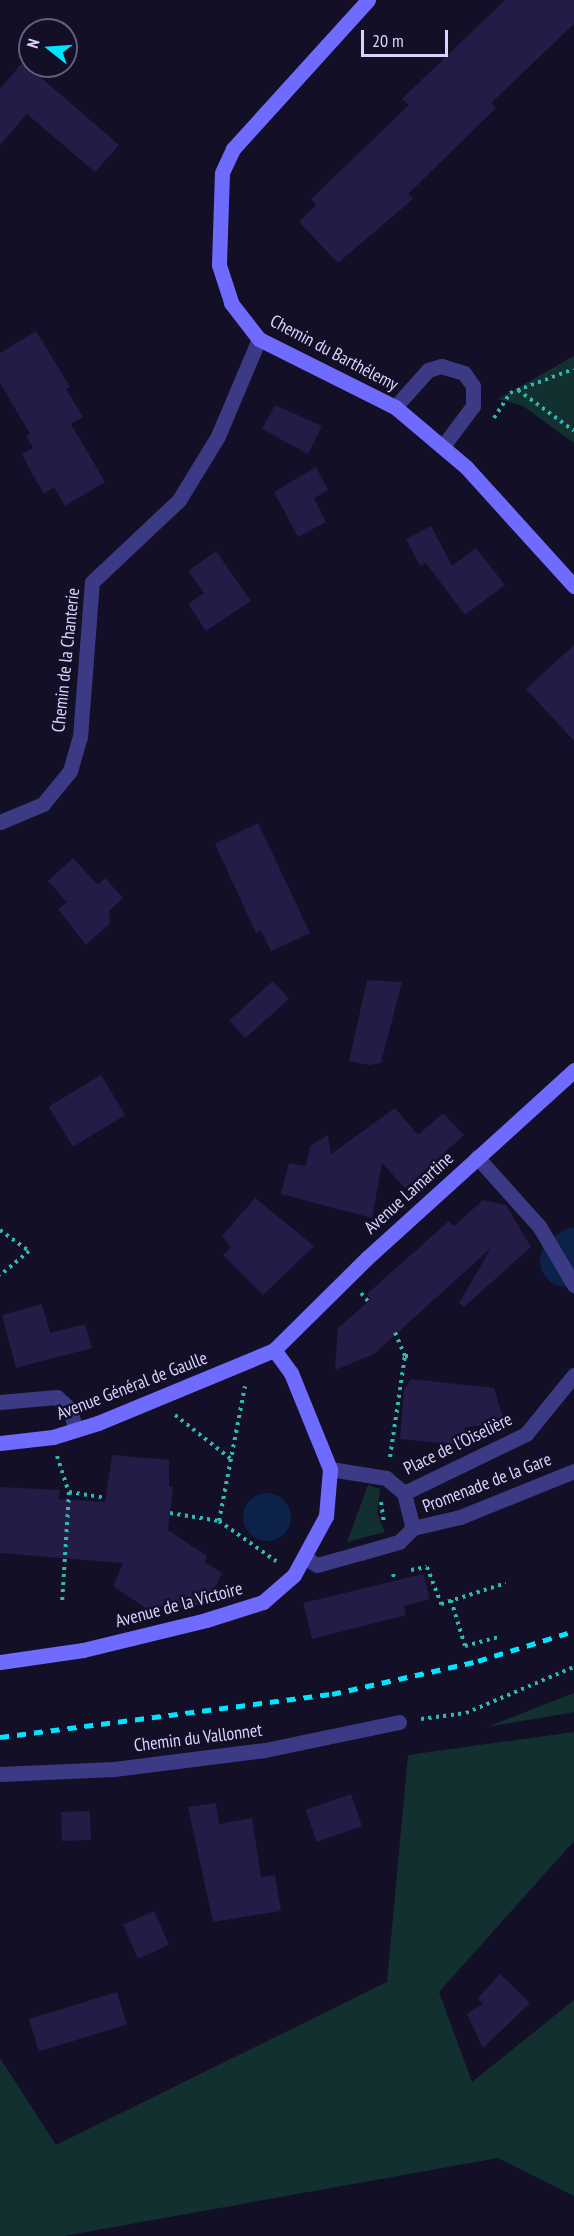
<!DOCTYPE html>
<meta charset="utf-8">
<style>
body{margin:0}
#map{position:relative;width:574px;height:2236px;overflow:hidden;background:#130f26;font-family:"PT Sans Narrow",sans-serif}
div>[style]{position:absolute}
.green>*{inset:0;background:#12302f}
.water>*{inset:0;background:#0c2248}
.round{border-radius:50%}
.river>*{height:52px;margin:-26px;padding:0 26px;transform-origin:26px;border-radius:26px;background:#0c2248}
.building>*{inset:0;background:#241b47;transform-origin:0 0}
.path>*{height:4px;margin-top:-2px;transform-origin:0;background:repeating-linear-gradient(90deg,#2fb8b0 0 3px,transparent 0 7.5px)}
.lane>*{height:15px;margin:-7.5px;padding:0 7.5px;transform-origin:7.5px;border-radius:7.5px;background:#3d3a85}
.street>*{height:15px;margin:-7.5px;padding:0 7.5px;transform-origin:7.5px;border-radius:7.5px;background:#3d3a85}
.secondary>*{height:15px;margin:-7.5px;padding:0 7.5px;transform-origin:7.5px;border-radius:7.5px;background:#6f6bff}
.rail>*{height:4.5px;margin-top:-2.25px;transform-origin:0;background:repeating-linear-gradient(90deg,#00e5ff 0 9px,transparent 0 17px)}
span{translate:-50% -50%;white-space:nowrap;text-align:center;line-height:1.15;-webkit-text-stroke:4.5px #130f26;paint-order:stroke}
.street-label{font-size:18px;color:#d9d4ff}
.north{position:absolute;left:18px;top:18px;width:60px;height:60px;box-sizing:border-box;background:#130f26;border:2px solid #625e7d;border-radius:50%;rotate:287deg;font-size:16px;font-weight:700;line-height:24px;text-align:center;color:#d9d4ff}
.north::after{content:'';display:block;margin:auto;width:21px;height:27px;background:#00e5ff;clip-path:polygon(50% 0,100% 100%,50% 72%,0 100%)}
.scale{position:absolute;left:361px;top:30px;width:87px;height:27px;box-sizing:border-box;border:3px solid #d9d4ff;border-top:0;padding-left:8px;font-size:18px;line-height:21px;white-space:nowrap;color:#d9d4ff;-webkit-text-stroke:4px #130f26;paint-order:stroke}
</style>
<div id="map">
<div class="green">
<i style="clip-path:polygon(574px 356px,574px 443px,523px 406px,498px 399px)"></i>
<i style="clip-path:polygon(368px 1485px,380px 1489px,377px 1513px,385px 1532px,347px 1542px)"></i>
<i style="clip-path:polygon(574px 1693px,574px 1712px,487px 1727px)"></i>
<i style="clip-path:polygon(574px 1732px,574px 1841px,439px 1992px,472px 2082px,574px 2000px,574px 2196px,498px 2158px,64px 2236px,0 2236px,0 2058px,56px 2145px,387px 1982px,408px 1755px)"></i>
</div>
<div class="water">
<i class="round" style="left:243px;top:1493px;width:48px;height:48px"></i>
</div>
<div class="river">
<i style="left:566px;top:1261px;width:11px;rotate:-41deg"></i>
</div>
<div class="building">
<i style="clip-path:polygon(505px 0,574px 0,574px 24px,491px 103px,496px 108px,408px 194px,413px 199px,338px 263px,299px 222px,316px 205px,311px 199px,409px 105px,402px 99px)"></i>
<i style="clip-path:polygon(23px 62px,119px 145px,95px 172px,27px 114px,0 145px,0 89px)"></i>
<i style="clip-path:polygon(36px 331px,70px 387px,66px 389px,83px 417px,71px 424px,105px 482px,65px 506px,54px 487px,44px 494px,31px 472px,22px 454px,33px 448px,26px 436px,30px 434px,0 383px,0 353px)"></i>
<i style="clip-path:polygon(275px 405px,322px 426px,308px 454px,262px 429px)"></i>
<i style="clip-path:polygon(316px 467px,328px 490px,314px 498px,326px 522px,298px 537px,274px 492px)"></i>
<i style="clip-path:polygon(431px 526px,452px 566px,476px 548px,505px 585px,465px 615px,426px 563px,420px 566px,406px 539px)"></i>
<i style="clip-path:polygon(216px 551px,251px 601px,206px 631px,188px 604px,204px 593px,188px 571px)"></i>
<i style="clip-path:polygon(574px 645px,574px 741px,526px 689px)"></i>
<i style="clip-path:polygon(258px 823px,310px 933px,271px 951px,261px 930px,256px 933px,215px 844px)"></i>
<i style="clip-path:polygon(73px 858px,98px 885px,105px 878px,123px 898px,109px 911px,110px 923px,86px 945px,58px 909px,67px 902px,48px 881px)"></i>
<i style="clip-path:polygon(367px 980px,402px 982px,381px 1063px,369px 1065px,349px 1061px)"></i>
<i style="left:273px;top:981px;width:24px;height:59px;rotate:48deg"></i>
<i style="left:101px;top:1075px;width:47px;height:61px;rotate:59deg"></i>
<i style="clip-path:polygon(395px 1108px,418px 1135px,443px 1113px,464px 1135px,405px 1188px,382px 1163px,372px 1218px,281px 1194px,289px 1163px,306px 1166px,310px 1146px,328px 1135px,331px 1154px)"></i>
<i style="clip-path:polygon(255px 1198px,314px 1246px,263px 1295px,223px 1255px,231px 1247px,222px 1236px)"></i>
<i style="clip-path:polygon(483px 1200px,506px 1205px,531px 1247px,464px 1307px,459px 1303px,491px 1248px,374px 1354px,335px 1370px,338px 1328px,371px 1299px,367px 1294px,449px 1221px,454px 1226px)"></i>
<i style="clip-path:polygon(42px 1304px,50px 1333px,85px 1324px,92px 1348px,16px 1368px,2px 1315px)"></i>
<i style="clip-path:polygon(411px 1379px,494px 1388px,505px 1424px,465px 1427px,462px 1445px,400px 1439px,404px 1390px)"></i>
<i style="clip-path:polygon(112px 1455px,169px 1460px,169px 1486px,173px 1487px,168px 1530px,207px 1556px,205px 1562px,222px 1573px,208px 1603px,180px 1608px,165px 1601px,156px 1615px,113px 1586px,123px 1563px,0 1553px,0 1487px,60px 1490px,59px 1499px,105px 1502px)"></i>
<i style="clip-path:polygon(423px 1574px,430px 1599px,404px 1606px,406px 1615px,312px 1639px,303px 1603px)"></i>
<i style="left:351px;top:1794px;width:34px;height:48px;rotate:71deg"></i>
<i style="clip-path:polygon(216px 1803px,219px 1824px,252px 1818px,261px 1877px,275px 1875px,281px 1911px,213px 1922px,188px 1807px)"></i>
<i style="left:90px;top:1811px;width:29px;height:29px;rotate:88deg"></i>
<i style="left:154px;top:1911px;width:37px;height:34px;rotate:66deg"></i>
<i style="clip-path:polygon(500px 1974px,530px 2003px,483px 2048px,467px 2014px,483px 2004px,478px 1998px)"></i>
<i style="left:117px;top:1992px;width:34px;height:92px;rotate:73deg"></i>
</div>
<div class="path">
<i style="left:518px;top:390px;width:69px;rotate:36.2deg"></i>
<i style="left:494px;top:418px;width:30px;rotate:-57deg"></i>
<i style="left:510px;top:393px;width:68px;rotate:-20.6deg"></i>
<i style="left:0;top:1230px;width:36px;rotate:36deg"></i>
<i style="left:29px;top:1251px;width:38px;rotate:140deg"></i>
<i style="left:361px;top:1293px;width:11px;rotate:49deg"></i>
<i style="left:405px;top:1356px;width:8px"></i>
<i style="left:175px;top:1415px;width:71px;rotate:38.2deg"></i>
<i style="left:57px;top:1456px;width:38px;rotate:72deg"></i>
<i style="left:69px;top:1492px;width:111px;rotate:93.6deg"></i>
<i style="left:390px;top:1457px;width:102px;rotate:-81.6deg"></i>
<i style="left:405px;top:1356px;width:26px;rotate:-113deg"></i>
<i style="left:69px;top:1492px;width:36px;rotate:9deg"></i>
<i style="left:381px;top:1502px;width:21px;rotate:82deg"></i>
<i style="left:170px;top:1513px;width:50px;rotate:9.3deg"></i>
<i style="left:219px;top:1521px;width:70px;rotate:35.1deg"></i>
<i style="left:219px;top:1521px;width:137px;rotate:-79.1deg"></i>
<i style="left:411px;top:1570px;width:16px;rotate:-11deg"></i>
<i style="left:427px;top:1567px;width:40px;rotate:69deg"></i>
<i style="left:441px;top:1604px;width:68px;rotate:-17.9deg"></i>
<i style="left:393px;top:1574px;width:6px;rotate:72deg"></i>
<i style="left:451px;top:1600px;width:48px;rotate:73.1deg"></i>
<i style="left:465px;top:1646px;width:35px;rotate:-15deg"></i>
<i style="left:421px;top:1719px;width:45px;rotate:-7.6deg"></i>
<i style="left:466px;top:1713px;width:117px;rotate:-23.1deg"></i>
</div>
<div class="lane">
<i style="left:395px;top:407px;width:50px;rotate:-48.3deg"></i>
<i style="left:428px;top:370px;width:14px;rotate:-17deg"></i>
<i style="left:441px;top:366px;width:24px;rotate:17deg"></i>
<i style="left:464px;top:373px;width:16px;rotate:55deg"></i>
<i style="left:473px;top:386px;width:20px;rotate:90deg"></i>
<i style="left:473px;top:406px;width:50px;rotate:126.9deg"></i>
<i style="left:0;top:1402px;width:57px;rotate:-5deg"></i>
<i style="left:57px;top:1397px;width:16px;rotate:43deg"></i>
<i style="left:69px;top:1408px;width:23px;rotate:72deg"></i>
</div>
<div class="street">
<i style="left:0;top:822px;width:47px;rotate:-22.7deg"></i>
<i style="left:43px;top:804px;width:43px;rotate:-50.7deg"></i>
<i style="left:70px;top:771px;width:35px;rotate:-74deg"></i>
<i style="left:80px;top:737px;width:155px;rotate:-85.6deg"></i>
<i style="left:92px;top:582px;width:120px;rotate:-43.3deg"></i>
<i style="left:179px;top:500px;width:75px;rotate:-58.6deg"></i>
<i style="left:218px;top:436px;width:105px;rotate:-67.1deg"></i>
<i style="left:477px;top:1157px;width:93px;rotate:48.1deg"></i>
<i style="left:539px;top:1226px;width:69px;rotate:59.3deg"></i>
<i style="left:330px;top:1469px;width:57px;rotate:9.1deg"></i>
<i style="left:386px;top:1478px;width:23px;rotate:40deg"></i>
<i style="left:404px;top:1493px;width:36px;rotate:76deg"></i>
<i style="left:404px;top:1493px;width:136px;rotate:-25.8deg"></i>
<i style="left:526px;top:1434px;width:76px;rotate:-50.9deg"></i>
<i style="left:413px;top:1528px;width:48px;rotate:-13.2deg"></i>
<i style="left:460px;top:1517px;width:123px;rotate:-22deg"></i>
<i style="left:305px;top:1558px;width:14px;rotate:30deg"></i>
<i style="left:317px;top:1565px;width:45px;rotate:-15.6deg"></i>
<i style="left:360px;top:1553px;width:41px;rotate:-15.8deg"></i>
<i style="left:399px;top:1542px;width:20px;rotate:-45deg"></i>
<i style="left:0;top:1774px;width:114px;rotate:-2.5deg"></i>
<i style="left:114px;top:1769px;width:152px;rotate:-7.2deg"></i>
<i style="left:265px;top:1750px;width:137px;rotate:-11.8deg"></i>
</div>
<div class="secondary">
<i style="left:368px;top:0;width:201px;rotate:132.2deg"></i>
<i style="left:233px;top:149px;width:26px;rotate:115deg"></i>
<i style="left:222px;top:173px;width:92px;rotate:91.9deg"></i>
<i style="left:219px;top:265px;width:40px;rotate:72deg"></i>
<i style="left:231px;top:303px;width:46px;rotate:52.1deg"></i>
<i style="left:259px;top:339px;width:152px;rotate:26.6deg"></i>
<i style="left:395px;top:407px;width:93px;rotate:40.2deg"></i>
<i style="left:466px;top:467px;width:161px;rotate:47.8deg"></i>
<i style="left:0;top:1443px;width:53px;rotate:-6.5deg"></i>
<i style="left:53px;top:1437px;width:47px;rotate:-17.3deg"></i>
<i style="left:98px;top:1423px;width:191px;rotate:-22.5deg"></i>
<i style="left:274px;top:1350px;width:131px;rotate:-44.7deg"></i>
<i style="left:367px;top:1258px;width:280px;rotate:-42.2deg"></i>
<i style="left:0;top:1662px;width:84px;rotate:-8.2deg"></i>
<i style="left:83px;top:1650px;width:127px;rotate:-13.7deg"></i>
<i style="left:206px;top:1620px;width:60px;rotate:-17.5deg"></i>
<i style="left:263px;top:1602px;width:41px;rotate:-41.1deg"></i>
<i style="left:294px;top:1575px;width:67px;rotate:-61.5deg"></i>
<i style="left:326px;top:1516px;width:47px;rotate:-85.1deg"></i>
<i style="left:330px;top:1469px;width:104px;rotate:-112.1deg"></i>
<i style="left:291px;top:1373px;width:29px;rotate:-126deg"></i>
</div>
<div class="rail">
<i style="left:0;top:1737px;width:335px;rotate:-7.4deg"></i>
<i style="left:332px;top:1694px;width:150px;rotate:-12.7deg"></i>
<i style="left:478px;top:1661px;width:101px;rotate:-17.4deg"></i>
</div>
<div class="street-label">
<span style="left:334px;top:353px;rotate:28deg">Chemin du Barthélemy</span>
<span style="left:66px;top:660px;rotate:-84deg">Chemin de la Chanterie</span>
<span style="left:409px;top:1193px;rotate:-42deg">Avenue Lamartine</span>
<span style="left:132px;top:1386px;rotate:-21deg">Avenue Général de Gaulle</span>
<span style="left:458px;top:1444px;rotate:-26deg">Place de l'Oiselière</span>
<span style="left:487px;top:1483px;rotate:-21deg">Promenade de la Gare</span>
<span style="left:179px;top:1605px;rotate:-15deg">Avenue de la Victoire</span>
<span style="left:198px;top:1738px;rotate:-7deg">Chemin du Vallonnet</span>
</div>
<div class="north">N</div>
<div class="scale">20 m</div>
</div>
